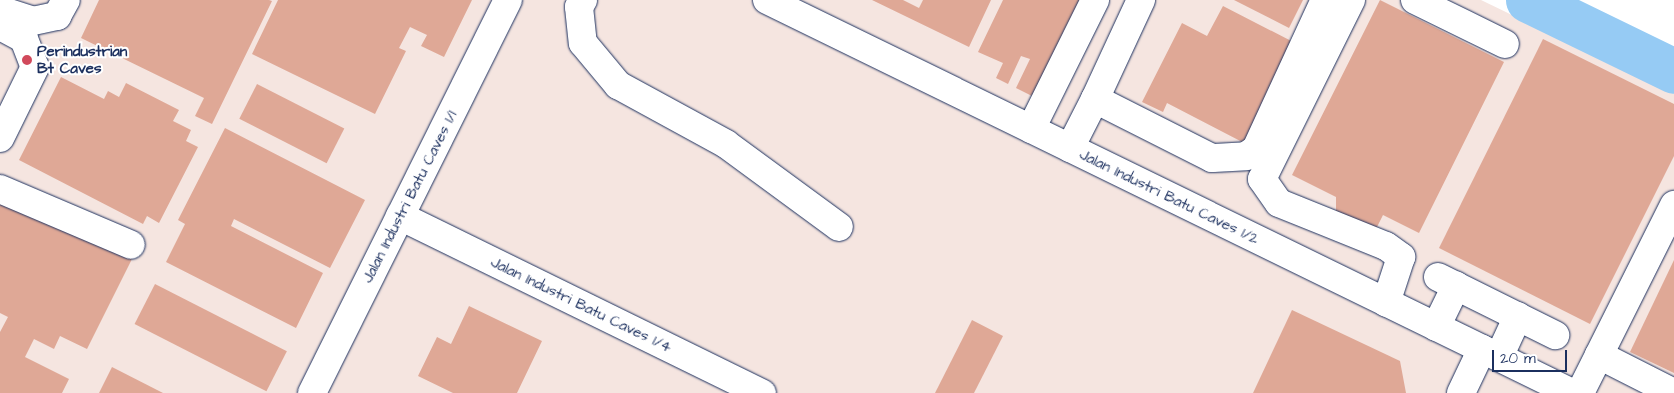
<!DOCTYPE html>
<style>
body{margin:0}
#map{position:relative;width:1674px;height:393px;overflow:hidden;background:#fff;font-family:"Architects Daughter",sans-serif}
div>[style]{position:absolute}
.built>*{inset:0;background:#f5e5e0}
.river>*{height:45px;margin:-22.5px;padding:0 22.5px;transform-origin:22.5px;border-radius:22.5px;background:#96cbf4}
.building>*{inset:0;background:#dfa896;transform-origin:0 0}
.roads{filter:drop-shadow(0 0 1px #1b2f5e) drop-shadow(0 0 1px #1b2f5e)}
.minor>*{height:28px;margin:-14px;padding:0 14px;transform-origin:14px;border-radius:14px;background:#fff}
.dots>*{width:14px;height:14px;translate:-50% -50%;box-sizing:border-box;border:2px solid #fff;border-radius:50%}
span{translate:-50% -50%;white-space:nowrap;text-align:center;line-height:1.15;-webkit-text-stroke:4px #fff;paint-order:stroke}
.poi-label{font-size:15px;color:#1b2f5e;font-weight:700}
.left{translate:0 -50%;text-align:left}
.street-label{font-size:15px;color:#1b2f5e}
.scale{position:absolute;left:1492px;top:350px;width:75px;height:22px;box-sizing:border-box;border:2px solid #1b2f5e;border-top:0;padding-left:6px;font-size:15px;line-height:18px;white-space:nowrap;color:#1b2f5e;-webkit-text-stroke:4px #fff;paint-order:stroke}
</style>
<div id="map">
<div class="built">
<i style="clip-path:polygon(0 0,1481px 0,1674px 93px,1674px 393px,0 393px)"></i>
</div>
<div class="river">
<i style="left:1528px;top:0;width:162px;rotate:25.9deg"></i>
</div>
<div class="building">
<i style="clip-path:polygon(99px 0,269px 0,272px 1px,212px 124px,195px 116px,204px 98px,81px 38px)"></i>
<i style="clip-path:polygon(278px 0,472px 0,444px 57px,421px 46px,427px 35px,410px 27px,399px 48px,406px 51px,375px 114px,252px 54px)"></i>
<i style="clip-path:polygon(872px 0,903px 0,919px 8px,923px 0,991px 0,969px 47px)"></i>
<i style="clip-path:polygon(1003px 0,1083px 0,1036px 98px,1016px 88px,1030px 59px,1021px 56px,1008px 84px,996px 78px,1003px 63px,978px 52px)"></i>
<i style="clip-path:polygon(1234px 0,1303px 0,1289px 28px)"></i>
<i style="clip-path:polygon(1380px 0,1504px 62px,1419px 233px,1383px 215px,1376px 229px,1336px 212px,1336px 197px,1292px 175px)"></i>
<i style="clip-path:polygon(1223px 6px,1299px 45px,1248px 145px,1167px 103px,1163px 112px,1142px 102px,1182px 23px,1207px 36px)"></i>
<i style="clip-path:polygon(1543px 39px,1674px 104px,1674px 156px,1590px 324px,1439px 248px)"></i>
<i style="clip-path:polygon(61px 77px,104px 99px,108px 91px,119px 97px,126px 83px,179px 110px,173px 121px,191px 130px,186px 141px,198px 147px,159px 223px,147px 216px,143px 224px,19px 160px)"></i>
<i style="left:257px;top:84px;width:98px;height:39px;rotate:27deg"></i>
<i style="clip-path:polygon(225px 128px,365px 200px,330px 268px,234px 219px,231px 226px,323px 273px,296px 328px,166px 262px,185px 224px,178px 220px)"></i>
<i style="clip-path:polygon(0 190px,133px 257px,87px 349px,60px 336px,54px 349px,34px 339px,25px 357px,69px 379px,62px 393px,0 393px,0 332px,8px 317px,0 313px)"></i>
<i style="clip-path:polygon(1674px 260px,1674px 373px,1630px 352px)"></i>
<i style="left:155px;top:284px;width:148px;height:45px;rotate:27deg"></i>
<i style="clip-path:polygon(469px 306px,542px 341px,517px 393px,453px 393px,418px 376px,437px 337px,451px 344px)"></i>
<i style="clip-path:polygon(1292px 310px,1400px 361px,1406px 393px,1253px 393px)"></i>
<i style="clip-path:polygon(972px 320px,1003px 336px,974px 393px,935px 393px)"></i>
<i style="clip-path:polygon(112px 367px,163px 393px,99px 393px)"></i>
</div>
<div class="roads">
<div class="minor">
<i style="left:583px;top:0;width:8px;rotate:120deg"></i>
<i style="left:579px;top:7px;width:36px;rotate:84deg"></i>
<i style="left:583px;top:43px;width:55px;rotate:50.2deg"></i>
<i style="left:618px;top:85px;width:123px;rotate:28.6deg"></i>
<i style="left:726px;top:144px;width:140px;rotate:36.3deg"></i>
<i style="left:767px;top:0;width:896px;rotate:26.02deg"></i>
<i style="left:1141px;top:0;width:109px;rotate:114.9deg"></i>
<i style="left:1095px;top:99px;width:131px;rotate:26.8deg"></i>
<i style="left:1212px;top:158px;width:34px;rotate:-3deg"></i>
<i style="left:1246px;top:156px;width:12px;rotate:-35deg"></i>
<i style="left:1256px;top:149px;width:164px;rotate:-65.2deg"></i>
<i style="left:1351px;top:0;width:200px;rotate:116.4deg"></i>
<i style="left:1262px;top:179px;width:29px;rotate:55deg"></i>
<i style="left:1279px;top:203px;width:115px;rotate:21.9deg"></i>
<i style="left:1386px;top:246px;width:19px;rotate:36deg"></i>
<i style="left:1401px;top:257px;width:48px;rotate:108.1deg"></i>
<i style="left:1415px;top:0;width:100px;rotate:26.1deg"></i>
<i style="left:0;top:10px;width:35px;rotate:18deg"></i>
<i style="left:33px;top:21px;width:25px;rotate:-12deg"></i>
<i style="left:57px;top:16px;width:18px;rotate:-61deg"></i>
<i style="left:0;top:26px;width:27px;rotate:28deg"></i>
<i style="left:24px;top:39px;width:30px;rotate:69deg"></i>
<i style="left:35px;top:67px;width:79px;rotate:116.2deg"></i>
<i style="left:1031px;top:129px;width:144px;rotate:-63.6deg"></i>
<i style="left:1070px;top:148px;width:55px;rotate:-63deg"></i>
<i style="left:0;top:189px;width:142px;rotate:23.1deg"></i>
<i style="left:400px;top:216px;width:403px;rotate:26.1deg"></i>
<i style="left:1438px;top:277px;width:131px;rotate:26.4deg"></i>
<i style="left:1436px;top:327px;width:46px;rotate:-64deg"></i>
<i style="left:1599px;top:355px;width:168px;rotate:-63.4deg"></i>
<i style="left:1499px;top:357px;width:45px;rotate:-65.1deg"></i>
<i style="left:312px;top:393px;width:439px;rotate:-63.5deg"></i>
<i style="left:1461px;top:393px;width:49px;rotate:-64.5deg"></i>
<i style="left:1580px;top:393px;width:42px;rotate:-63.4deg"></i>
<i style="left:1599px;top:355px;width:84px;rotate:26.9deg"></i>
</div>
</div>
<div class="dots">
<i style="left:27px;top:60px;background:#d1495b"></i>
</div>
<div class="poi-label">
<span class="left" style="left:37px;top:60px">Perindustrian<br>Bt Caves</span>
</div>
<div class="street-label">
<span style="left:410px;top:197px;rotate:-63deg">Jalan Industri Batu Caves 1/1</span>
<span style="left:1169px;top:197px;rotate:26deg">Jalan Industri Batu Caves 1/2</span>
<span style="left:581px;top:305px;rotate:26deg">Jalan Industri Batu Caves 1/4</span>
</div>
<div class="scale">20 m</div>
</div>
